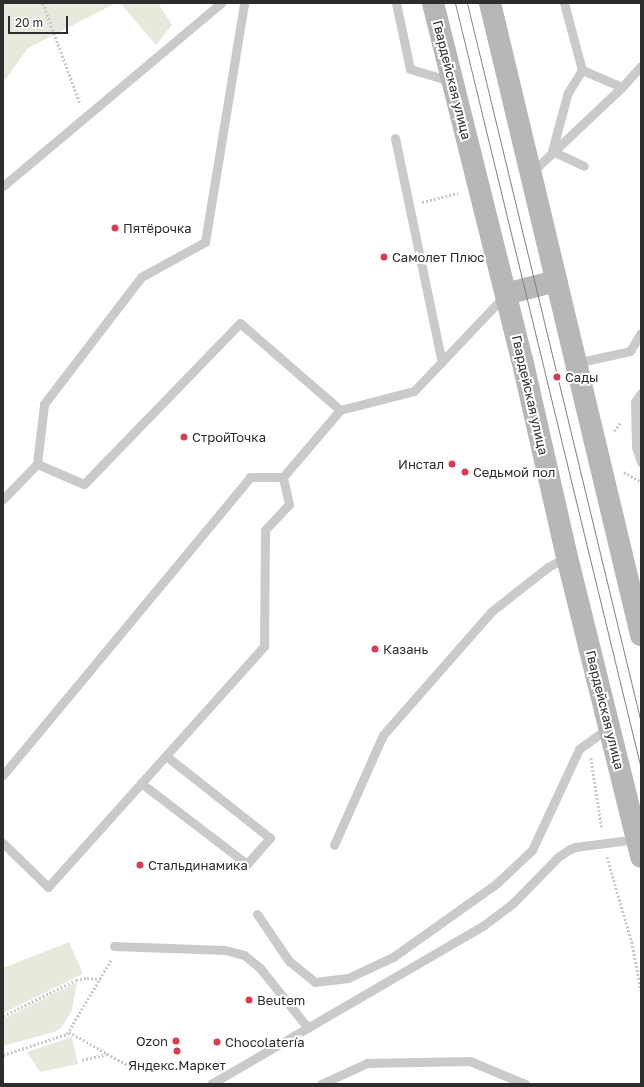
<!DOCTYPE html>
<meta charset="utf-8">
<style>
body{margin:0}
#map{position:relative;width:644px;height:1087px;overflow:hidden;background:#fff;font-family:"Golos Text",sans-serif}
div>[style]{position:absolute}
.green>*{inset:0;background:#e5eadc}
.path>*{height:2.5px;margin-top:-1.25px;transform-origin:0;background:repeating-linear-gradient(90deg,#cacaca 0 2px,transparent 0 4px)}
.lane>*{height:9px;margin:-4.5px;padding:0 4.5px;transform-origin:4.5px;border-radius:4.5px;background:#cacaca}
.secondary>*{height:22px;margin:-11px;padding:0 11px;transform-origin:11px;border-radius:11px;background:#b7b7b7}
.tram>*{height:1px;margin:-0.5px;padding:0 0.5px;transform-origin:0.5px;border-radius:0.5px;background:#828282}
.dots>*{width:11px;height:11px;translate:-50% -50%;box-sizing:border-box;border:2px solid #fff;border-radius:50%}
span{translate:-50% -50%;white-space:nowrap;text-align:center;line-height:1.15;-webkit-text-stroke:4px #fff;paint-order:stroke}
.street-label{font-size:13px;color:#2d2d2d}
.poi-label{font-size:13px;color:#2d2d2d}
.left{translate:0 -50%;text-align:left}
.right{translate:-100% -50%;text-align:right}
.frame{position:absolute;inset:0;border:4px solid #2d2d2d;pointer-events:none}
.scale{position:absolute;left:8px;top:16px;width:60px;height:18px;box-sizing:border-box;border:2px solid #2d2d2d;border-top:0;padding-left:5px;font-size:12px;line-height:14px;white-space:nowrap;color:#2d2d2d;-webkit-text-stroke:3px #fff;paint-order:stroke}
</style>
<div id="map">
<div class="green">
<i style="clip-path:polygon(3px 3px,116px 3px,28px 48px,3px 83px)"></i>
<i style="clip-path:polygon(120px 3px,158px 3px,172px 25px,156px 45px)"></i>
<i style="clip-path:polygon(69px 942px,83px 974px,3px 1013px,3px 968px)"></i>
<i style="clip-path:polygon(77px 982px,72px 1010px,62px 1027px,57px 1031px,3px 1046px,3px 1019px)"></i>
<i style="clip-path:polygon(72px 1037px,78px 1064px,40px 1072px,27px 1052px)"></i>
</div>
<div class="path">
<i style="left:43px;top:3px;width:107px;rotate:69.7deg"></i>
<i style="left:422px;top:202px;width:37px;rotate:-14deg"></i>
<i style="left:614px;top:431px;width:11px;rotate:-52deg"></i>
<i style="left:624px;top:472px;width:20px;rotate:30deg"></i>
<i style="left:591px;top:758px;width:72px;rotate:81.2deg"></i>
<i style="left:607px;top:857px;width:89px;rotate:73.6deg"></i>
<i style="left:632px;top:942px;width:49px;rotate:79.4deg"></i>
<i style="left:3px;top:1016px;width:81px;rotate:-26.3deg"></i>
<i style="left:76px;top:980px;width:11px;rotate:-10deg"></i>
<i style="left:87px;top:978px;width:13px;rotate:4deg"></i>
<i style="left:69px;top:1032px;width:71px;rotate:29.4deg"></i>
<i style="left:3px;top:1055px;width:67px;rotate:-18.2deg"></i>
<i style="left:67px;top:1034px;width:86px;rotate:-59.3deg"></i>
<i style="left:82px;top:1060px;width:27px;rotate:-13deg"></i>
</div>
<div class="lane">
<i style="left:396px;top:3px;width:67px;rotate:78deg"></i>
<i style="left:410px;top:69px;width:43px;rotate:16.3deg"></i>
<i style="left:564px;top:3px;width:69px;rotate:75deg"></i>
<i style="left:582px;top:70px;width:43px;rotate:23deg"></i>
<i style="left:622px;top:87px;width:28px;rotate:-48deg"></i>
<i style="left:582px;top:70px;width:26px;rotate:122deg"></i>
<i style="left:568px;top:92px;width:61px;rotate:105.2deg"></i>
<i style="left:552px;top:151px;width:35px;rotate:25deg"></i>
<i style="left:395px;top:138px;width:229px;rotate:78.2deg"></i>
<i style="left:531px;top:173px;width:125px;rotate:-43.4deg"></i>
<i style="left:3px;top:186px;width:285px;rotate:-40deg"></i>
<i style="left:576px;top:363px;width:55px;rotate:-12.5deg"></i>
<i style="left:630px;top:351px;width:21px;rotate:-59deg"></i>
<i style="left:641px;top:393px;width:11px;rotate:124deg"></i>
<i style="left:635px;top:402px;width:45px;rotate:88.7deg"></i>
<i style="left:636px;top:447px;width:16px;rotate:72deg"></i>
<i style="left:37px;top:464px;width:60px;rotate:-83.3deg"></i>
<i style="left:44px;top:404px;width:160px;rotate:-52.6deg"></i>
<i style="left:141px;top:277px;width:73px;rotate:-28.7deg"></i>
<i style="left:205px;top:242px;width:242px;rotate:-80.7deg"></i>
<i style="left:3px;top:499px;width:49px;rotate:-45.8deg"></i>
<i style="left:37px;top:464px;width:51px;rotate:23.1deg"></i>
<i style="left:84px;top:484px;width:224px;rotate:-45.9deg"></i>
<i style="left:240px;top:323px;width:133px;rotate:41deg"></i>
<i style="left:340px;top:410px;width:76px;rotate:-14.4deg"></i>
<i style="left:414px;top:391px;width:132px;rotate:-46.5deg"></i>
<i style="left:3px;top:775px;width:387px;rotate:-50.3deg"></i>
<i style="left:250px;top:477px;width:33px"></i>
<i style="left:283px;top:477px;width:88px;rotate:-49.6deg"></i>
<i style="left:141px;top:783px;width:133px;rotate:37.4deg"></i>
<i style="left:247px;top:864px;width:35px;rotate:-49deg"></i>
<i style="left:270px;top:838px;width:132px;rotate:-141.7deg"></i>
<i style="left:3px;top:843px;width:63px;rotate:44.4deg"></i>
<i style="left:48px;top:887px;width:324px;rotate:-48.1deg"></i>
<i style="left:264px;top:646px;width:116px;rotate:-89.5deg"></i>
<i style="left:265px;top:530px;width:35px;rotate:-47deg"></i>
<i style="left:289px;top:504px;width:28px;rotate:-103deg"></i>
<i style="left:334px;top:845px;width:120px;rotate:-66deg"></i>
<i style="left:383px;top:735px;width:165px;rotate:-48.7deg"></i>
<i style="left:492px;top:611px;width:71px;rotate:-38.2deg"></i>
<i style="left:548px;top:567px;width:21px;rotate:-28deg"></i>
<i style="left:257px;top:914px;width:57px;rotate:55.8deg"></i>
<i style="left:289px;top:961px;width:33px;rotate:39deg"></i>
<i style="left:315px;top:982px;width:33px;rotate:-7deg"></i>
<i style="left:348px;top:978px;width:50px;rotate:-25deg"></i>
<i style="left:393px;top:957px;width:128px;rotate:-35.4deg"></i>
<i style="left:497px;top:883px;width:48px;rotate:-43.3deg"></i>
<i style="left:532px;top:850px;width:111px;rotate:-65deg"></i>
<i style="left:579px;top:749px;width:36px;rotate:-36deg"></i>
<i style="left:114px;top:946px;width:111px;rotate:2.1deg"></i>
<i style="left:225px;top:950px;width:20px;rotate:15deg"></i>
<i style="left:244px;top:955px;width:21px;rotate:39deg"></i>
<i style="left:260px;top:968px;width:77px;rotate:51.3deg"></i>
<i style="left:211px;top:1084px;width:316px;rotate:-30.2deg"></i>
<i style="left:484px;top:925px;width:36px;rotate:-37deg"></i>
<i style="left:513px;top:903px;width:64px;rotate:-45.6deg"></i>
<i style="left:558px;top:857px;width:14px;rotate:-34deg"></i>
<i style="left:570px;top:849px;width:5px;rotate:-22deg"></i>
<i style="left:575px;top:847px;width:63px;rotate:-7.4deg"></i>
<i style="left:321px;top:1084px;width:51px;rotate:-24.5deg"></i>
<i style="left:367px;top:1063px;width:103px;rotate:-1.1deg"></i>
<i style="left:470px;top:1061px;width:60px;rotate:22.7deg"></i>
</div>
<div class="secondary">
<i style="left:433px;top:3px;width:367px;rotate:76deg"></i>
<i style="left:522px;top:359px;width:203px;rotate:77.2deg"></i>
<i style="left:567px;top:557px;width:309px;rotate:76.1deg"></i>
<i style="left:490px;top:3px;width:650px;rotate:76.56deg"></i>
<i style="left:506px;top:294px;width:52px;rotate:-14.6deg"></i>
</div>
<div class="tram">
<i style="left:455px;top:3px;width:788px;rotate:76.35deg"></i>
<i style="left:467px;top:3px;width:741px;rotate:76.41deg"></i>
</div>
<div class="dots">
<i style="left:115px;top:228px;background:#d93b53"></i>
<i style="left:384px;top:257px;background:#d93b53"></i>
<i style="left:557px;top:377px;background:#d93b53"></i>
<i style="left:184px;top:437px;background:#d93b53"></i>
<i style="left:452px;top:464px;background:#d93b53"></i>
<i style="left:465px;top:472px;background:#d93b53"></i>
<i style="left:375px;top:649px;background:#d93b53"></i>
<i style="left:140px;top:865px;background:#d93b53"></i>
<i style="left:249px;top:1000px;background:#d93b53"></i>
<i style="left:176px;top:1041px;background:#d93b53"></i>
<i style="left:217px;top:1042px;background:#d93b53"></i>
<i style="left:177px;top:1051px;background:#d93b53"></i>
</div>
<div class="street-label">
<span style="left:452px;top:80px;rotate:76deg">Гвардейская улица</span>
<span style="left:530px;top:395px;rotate:77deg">Гвардейская улица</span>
<span style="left:605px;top:710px;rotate:76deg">Гвардейская улица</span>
</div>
<div class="poi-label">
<span class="left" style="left:123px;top:228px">Пятёрочка</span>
<span class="left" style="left:392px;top:257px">Самолет Плюс</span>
<span class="left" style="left:565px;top:377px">Сады</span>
<span class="left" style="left:192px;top:437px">СтройТочка</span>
<span class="right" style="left:444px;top:464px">Инстал</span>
<span class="left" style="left:473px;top:472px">Седьмой пол</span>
<span class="left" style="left:383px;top:649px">Казань</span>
<span class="left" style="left:148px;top:865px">Стальдинамика</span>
<span class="left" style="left:257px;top:1000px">Beutem</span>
<span class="right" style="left:168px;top:1041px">Ozon</span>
<span class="left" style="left:225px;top:1042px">Chocolatería</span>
<span style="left:177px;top:1065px">Яндекс.Маркет</span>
</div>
<div class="frame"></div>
<div class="scale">20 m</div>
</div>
